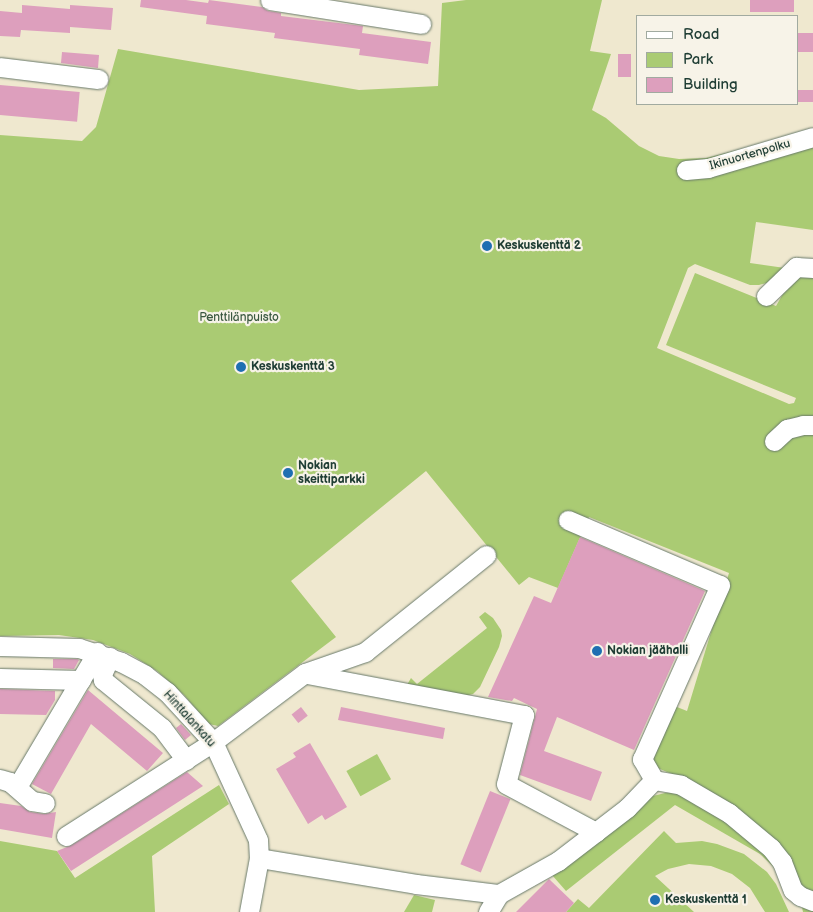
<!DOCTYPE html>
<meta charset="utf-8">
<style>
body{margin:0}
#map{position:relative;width:813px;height:912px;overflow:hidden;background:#efe8cf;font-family:"Balsamiq Sans",sans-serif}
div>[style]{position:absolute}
.green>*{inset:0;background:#aacb73;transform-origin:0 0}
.building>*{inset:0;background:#dd9fbd;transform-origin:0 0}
.roads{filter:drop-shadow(0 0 1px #68796a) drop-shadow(0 0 1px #68796a)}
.minor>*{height:19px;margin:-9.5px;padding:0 9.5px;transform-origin:9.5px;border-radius:9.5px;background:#fff}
.dots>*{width:14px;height:14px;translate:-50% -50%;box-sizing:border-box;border:2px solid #f7f3e8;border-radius:50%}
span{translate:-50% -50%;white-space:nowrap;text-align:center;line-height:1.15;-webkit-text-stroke:4.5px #f7f3e8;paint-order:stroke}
.street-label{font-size:12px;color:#1f3d34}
.poi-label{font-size:12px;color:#1f3d34;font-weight:700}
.left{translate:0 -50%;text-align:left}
.park-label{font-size:12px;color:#3b5941}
.legend{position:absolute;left:636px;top:15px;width:162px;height:90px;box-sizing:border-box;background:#f7f3e8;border:1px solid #a1aaa0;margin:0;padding:6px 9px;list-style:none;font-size:15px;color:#1f3d34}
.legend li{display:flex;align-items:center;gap:10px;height:25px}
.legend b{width:25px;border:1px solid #a1aaa0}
</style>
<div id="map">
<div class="green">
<i style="clip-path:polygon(466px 0,602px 0,590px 51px,611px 54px,592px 110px,606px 118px,639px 146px,659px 156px,679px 159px,706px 158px,813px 131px,813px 230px,756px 222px,750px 263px,785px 268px,773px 281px,759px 285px,750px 285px,695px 264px,688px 268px,657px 348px,789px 404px,794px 403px,796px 398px,666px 345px,695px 273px,776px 306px,784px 292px,805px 271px,813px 272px,813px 912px,803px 912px,793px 866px,684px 779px,655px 767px,650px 761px,672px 705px,687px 711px,729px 573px,589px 517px,558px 588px,529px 577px,519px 585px,426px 471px,291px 581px,336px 637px,218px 726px,209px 724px,184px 695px,157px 671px,130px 654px,93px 640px,59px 635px,0 636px,0 135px,82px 141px,96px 127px,118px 49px,359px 90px,438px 86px,442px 3px)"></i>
<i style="clip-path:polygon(485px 612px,493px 618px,501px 630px,502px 636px,499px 647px,480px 687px,473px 694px,465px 696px,406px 687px,394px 707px,411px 678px,417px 684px,487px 628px,479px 617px)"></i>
<i style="left:377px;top:754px;width:29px;height:35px;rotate:61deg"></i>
<i style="clip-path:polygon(219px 785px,229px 804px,152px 856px,155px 912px,0 912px,0 841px,57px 851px,75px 878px)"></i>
<i style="clip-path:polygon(673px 791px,682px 793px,771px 850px,781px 874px,760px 854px,675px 805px,566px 891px,552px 875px,653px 796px)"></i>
<i style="clip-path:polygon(664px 831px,676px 843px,702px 841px,717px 844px,744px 854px,767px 872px,776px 884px,789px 912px,765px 912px,750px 888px,732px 874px,711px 866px,689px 864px,668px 869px,655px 876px,694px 912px,566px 912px,578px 899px,589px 908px)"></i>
<i style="clip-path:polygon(414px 895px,435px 900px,432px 912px,404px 912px)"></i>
</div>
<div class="building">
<i style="clip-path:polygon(141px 0,186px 0,208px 3px,209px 0,262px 7px,268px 11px,281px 13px,281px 16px,363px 26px,362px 33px,431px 42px,428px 64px,359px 55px,360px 49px,274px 38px,275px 33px,206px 24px,207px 16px,140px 7px)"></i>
<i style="left:750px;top:0;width:44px;height:12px"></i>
<i style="clip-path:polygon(22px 5px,70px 9px,70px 5px,113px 8px,111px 30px,70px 27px,70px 33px,21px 30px,20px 37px,0 36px,0 11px,22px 13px)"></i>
<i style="left:813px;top:33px;width:19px;height:16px;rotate:90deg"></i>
<i style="clip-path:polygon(62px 52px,99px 55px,98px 68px,61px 63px)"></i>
<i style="left:618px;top:54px;width:13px;height:23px"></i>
<i style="left:0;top:85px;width:80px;height:30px;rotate:5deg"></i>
<i style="left:797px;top:90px;width:16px;height:12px"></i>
<i style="clip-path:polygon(580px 537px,705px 591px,634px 750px,557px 717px,544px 751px,602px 772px,591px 801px,520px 775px,537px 709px,514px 698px,512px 701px,488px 697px,534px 596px,551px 603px)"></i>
<i style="clip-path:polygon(53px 659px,77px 659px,79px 660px,74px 669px,53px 668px)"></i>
<i style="clip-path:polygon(0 689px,55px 691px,55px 700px,46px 715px,0 714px)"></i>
<i style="clip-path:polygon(88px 690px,163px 753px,147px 771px,91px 724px,51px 794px,32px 784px)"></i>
<i style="left:301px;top:707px;width:11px;height:12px;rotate:52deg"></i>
<i style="clip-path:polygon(341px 707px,445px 728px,443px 739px,338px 720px)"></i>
<i style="clip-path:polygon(181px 724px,191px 735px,185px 740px,176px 728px)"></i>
<i style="clip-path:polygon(310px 743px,347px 807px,325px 820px,322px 815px,308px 824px,276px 769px,296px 757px,293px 753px)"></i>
<i style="clip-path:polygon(187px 772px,203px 786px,71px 871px,57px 851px,72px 845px)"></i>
<i style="left:490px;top:791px;width:22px;height:79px;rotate:22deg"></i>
<i style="clip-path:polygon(0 803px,21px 806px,30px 812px,44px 814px,56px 812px,52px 838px,0 829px)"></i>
<i style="clip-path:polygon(549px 879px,574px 903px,566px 912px,516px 912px)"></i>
</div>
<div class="roads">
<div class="minor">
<i style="left:270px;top:0;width:153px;rotate:9deg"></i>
<i style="left:0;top:67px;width:99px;rotate:7deg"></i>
<i style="left:686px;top:170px;width:22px;rotate:-5deg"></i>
<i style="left:708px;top:168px;width:109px;rotate:-16.4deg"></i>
<i style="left:766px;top:296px;width:42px;rotate:-44deg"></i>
<i style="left:796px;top:267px;width:17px;rotate:3deg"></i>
<i style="left:774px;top:441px;width:18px;rotate:-43deg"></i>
<i style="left:787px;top:429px;width:16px;rotate:-14deg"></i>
<i style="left:803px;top:425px;width:10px"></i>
<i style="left:568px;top:520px;width:165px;rotate:23.2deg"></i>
<i style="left:720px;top:585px;width:191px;rotate:114.1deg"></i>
<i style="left:642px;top:759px;width:24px;rotate:60deg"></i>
<i style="left:0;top:646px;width:79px;rotate:1.5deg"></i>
<i style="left:79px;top:648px;width:44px;rotate:18.4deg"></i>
<i style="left:121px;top:662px;width:27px;rotate:28deg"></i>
<i style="left:145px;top:675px;width:28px;rotate:38deg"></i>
<i style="left:167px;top:692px;width:68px;rotate:47.4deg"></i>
<i style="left:213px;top:742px;width:108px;rotate:65.3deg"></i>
<i style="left:258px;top:840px;width:18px;rotate:87deg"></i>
<i style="left:259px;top:858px;width:55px;rotate:100.5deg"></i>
<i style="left:110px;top:657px;width:19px;rotate:115deg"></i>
<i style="left:102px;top:674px;width:6px;rotate:81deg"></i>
<i style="left:103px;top:680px;width:76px;rotate:39.1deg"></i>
<i style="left:162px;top:728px;width:40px;rotate:53deg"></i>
<i style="left:307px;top:674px;width:221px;rotate:10.7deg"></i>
<i style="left:524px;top:715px;width:71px;rotate:104.6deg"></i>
<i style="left:506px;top:784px;width:102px;rotate:28.1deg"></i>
<i style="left:0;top:678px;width:81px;rotate:1.4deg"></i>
<i style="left:0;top:779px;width:10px;rotate:17deg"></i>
<i style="left:10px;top:782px;width:29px;rotate:41deg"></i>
<i style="left:32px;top:801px;width:13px;rotate:9deg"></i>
<i style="left:654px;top:780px;width:27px;rotate:10deg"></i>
<i style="left:681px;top:785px;width:56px;rotate:30.3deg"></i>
<i style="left:729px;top:813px;width:55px;rotate:39.8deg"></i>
<i style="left:771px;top:848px;width:18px;rotate:52deg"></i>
<i style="left:782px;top:862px;width:30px;rotate:69deg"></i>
<i style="left:793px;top:890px;width:9px;rotate:41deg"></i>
<i style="left:800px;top:896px;width:14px;rotate:21deg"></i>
<i style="left:17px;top:787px;width:157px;rotate:-59.3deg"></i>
<i style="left:66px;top:836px;width:174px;rotate:-32.6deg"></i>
<i style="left:213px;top:742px;width:115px;rotate:-36.9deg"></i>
<i style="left:305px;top:673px;width:64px;rotate:-19.3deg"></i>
<i style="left:365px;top:652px;width:155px;rotate:-38.7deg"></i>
<i style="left:259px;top:858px;width:159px;rotate:9.4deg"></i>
<i style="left:416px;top:884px;width:84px;rotate:6.9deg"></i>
<i style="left:499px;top:894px;width:68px;rotate:-29.2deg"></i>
<i style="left:558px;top:861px;width:87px;rotate:-37.5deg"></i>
<i style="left:627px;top:808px;width:39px;rotate:-46deg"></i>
<i style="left:488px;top:912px;width:21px;rotate:-59deg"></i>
</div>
</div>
<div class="dots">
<i style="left:487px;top:246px;background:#1f6fb2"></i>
<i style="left:241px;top:367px;background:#1f6fb2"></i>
<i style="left:288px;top:473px;background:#1f6fb2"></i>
<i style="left:597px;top:651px;background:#1f6fb2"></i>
<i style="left:655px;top:900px;background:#1f6fb2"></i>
</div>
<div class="street-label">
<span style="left:750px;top:155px;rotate:-16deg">Ikinuortenpolku</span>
<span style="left:189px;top:719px;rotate:48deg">Hinttalankatu</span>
</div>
<div class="poi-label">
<span class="left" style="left:497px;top:246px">Keskuskenttä 2</span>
<span class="left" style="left:251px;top:367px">Keskuskenttä 3</span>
<span class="left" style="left:298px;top:473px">Nokian<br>skeittiparkki</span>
<span class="left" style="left:607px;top:651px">Nokian jäähalli</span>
<span class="left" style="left:665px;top:900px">Keskuskenttä 1</span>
</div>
<div class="park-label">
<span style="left:239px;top:318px">Penttilänpuisto</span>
</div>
<ul class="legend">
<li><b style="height:6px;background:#fff"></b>Road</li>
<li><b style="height:14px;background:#aacb73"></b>Park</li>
<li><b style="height:14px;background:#dd9fbd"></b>Building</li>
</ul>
</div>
